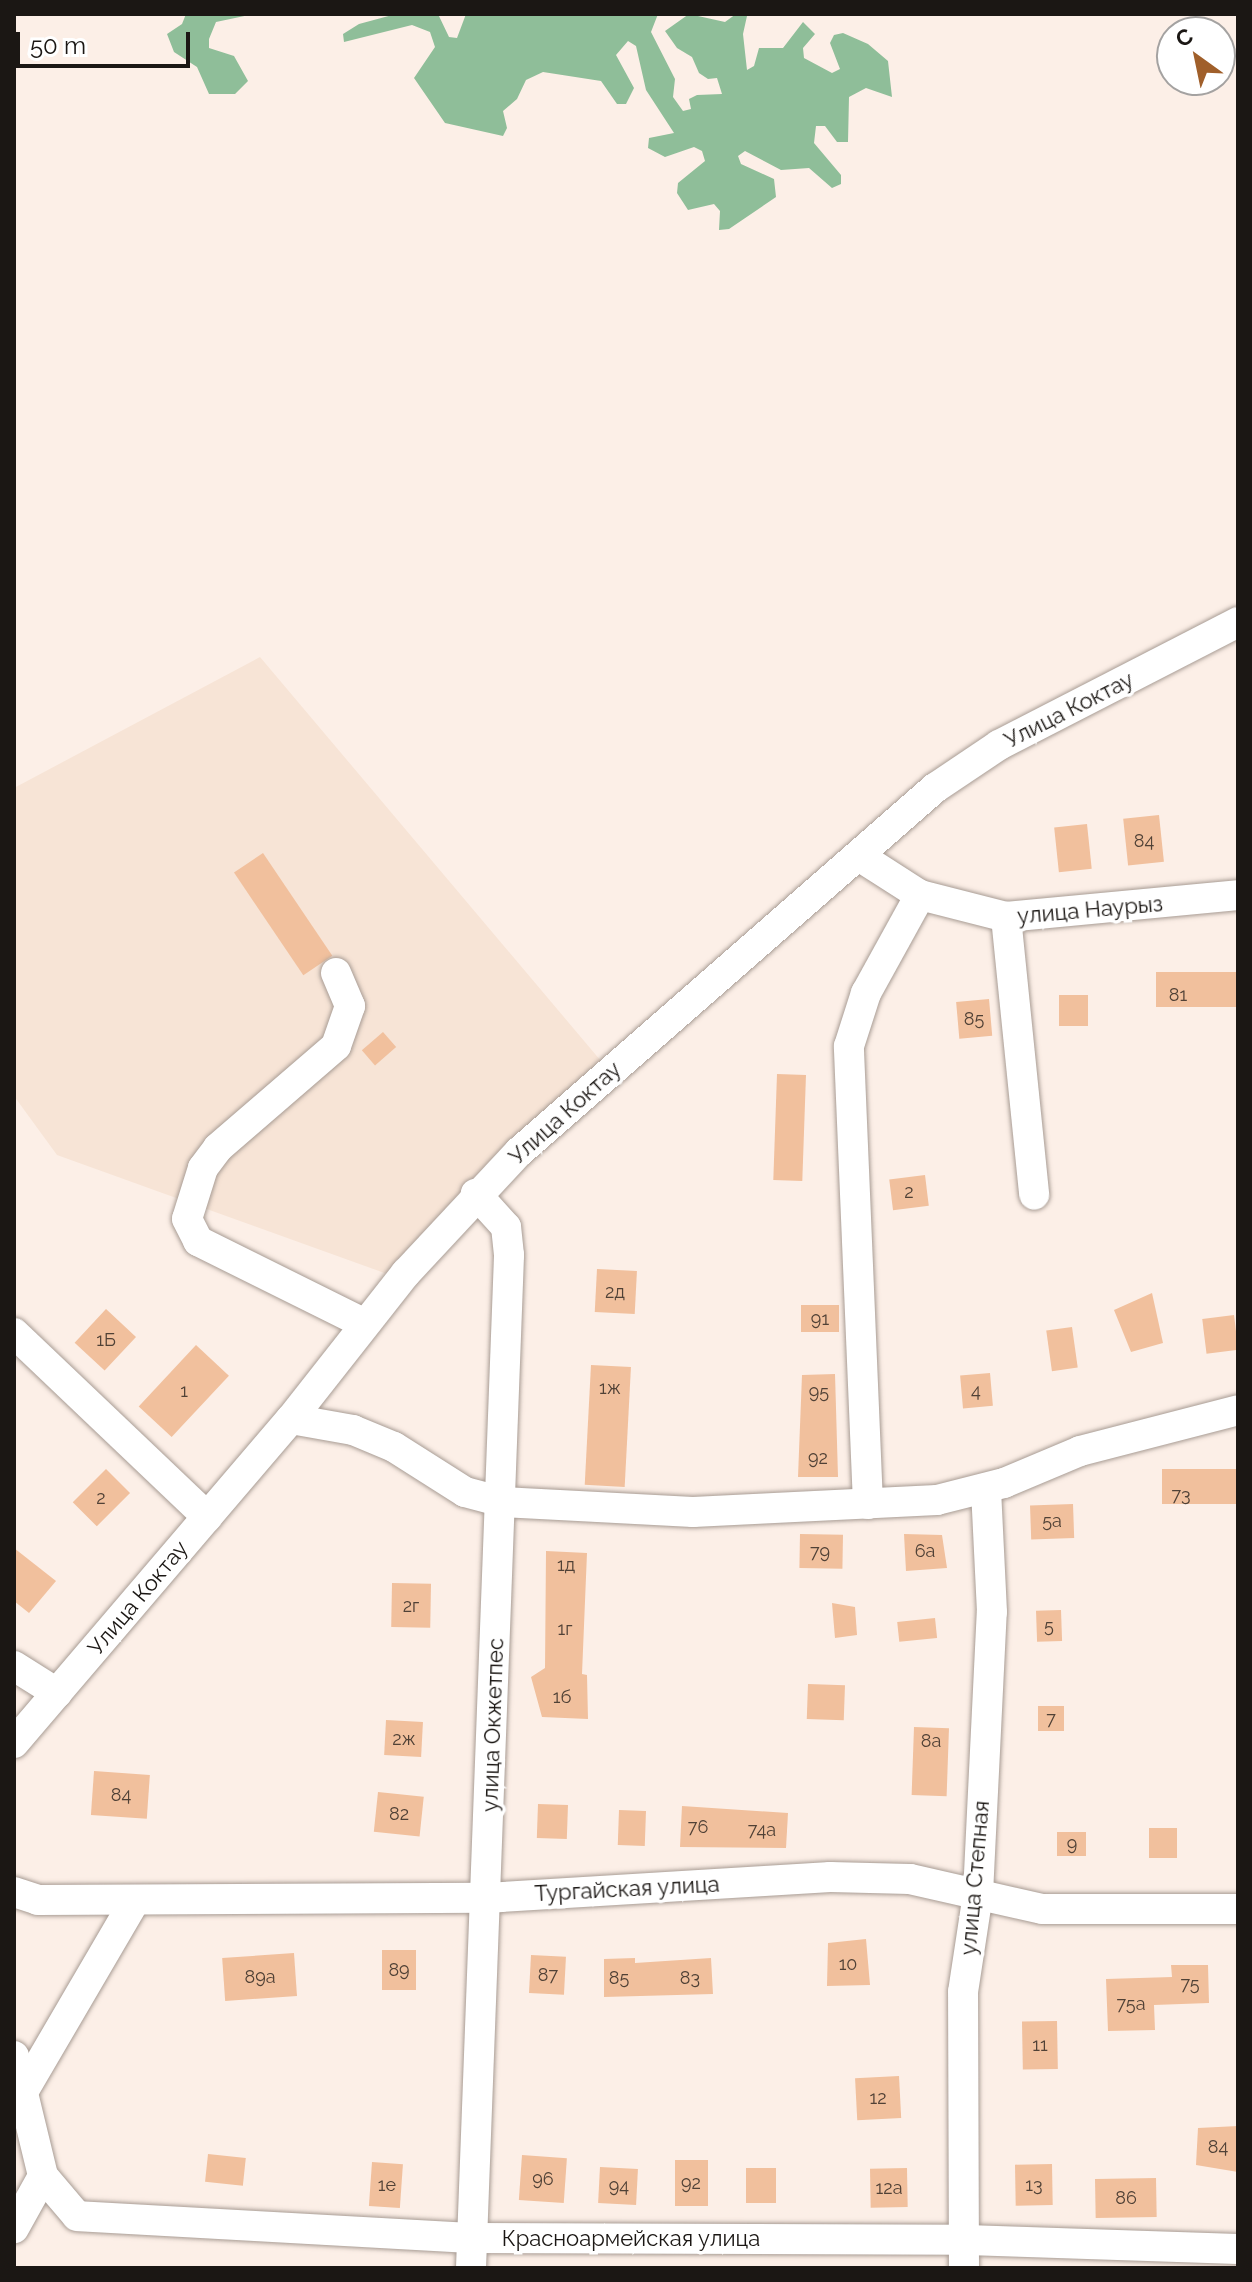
<!DOCTYPE html>
<meta charset="utf-8">
<style>
body{margin:0}
#map{position:relative;width:1252px;height:2282px;overflow:hidden;background:#fcefe7;font-family:Raleway,sans-serif}
div>[style]{position:absolute}
.built>*{inset:0;background:#f7e4d6}
.forest>*{inset:0;background:#8fbe99}
.building>*{inset:0;background:#f1c09d;transform-origin:0 0}
.roads{filter:drop-shadow(0 0 2px #a89c94) drop-shadow(0 0 2px #a89c94)}
.minor>*{height:30px;margin:-15px;padding:0 15px;transform-origin:15px;border-radius:15px;background:#fff}
span{translate:-50% -50%;white-space:nowrap;text-align:center;line-height:1.15;-webkit-text-stroke:7px #fff;paint-order:stroke}
.number-label{font-size:18px;color:#504136}
.number-label span{-webkit-text-stroke-width:0}
.street-label{font-size:22px;color:#1b1714}
.frame{position:absolute;inset:0;border:16px solid #1b1714;pointer-events:none}
.north{position:absolute;left:1156px;top:16px;width:80px;height:80px;box-sizing:border-box;background:#fff;border:2px solid #a4a2a1;border-radius:50%;rotate:327deg;font-size:22px;font-weight:700;line-height:32px;text-align:center;color:#1b1714}
.north::after{content:'';display:block;margin:auto;width:28px;height:36px;background:#a05f2a;clip-path:polygon(50% 0,100% 100%,50% 72%,0 100%)}
.scale{position:absolute;left:16px;top:32px;width:174px;height:36px;box-sizing:border-box;border:4px solid #1b1714;border-top:0;padding-left:10px;font-size:24px;line-height:28px;white-space:nowrap;color:#1b1714;-webkit-text-stroke:6px #fff;paint-order:stroke}
</style>
<div id="map">
<div class="built">
<i style="clip-path:polygon(260px 657px,601px 1061px,466px 1186px,390px 1275px,57px 1155px,14px 1096px,14px 788px)"></i>
</div>
<div class="forest">
<i style="clip-path:polygon(186px 14px,254px 14px,216px 22px,209px 39px,209px 48px,234px 56px,248px 81px,235px 94px,209px 94px,197px 67px,174px 52px,167px 34px,182px 24px)"></i>
<i style="clip-path:polygon(396px 14px,438px 14px,449px 37px,457px 38px,466px 14px,658px 14px,651px 32px,675px 79px,673px 97px,683px 111px,691px 109px,689px 99px,697px 95px,722px 94px,717px 78px,708px 79px,699px 73px,692px 57px,677px 48px,665px 31px,689px 14px,725px 22px,736px 14px,747px 16px,743px 34px,747px 70px,754px 66px,759px 48px,783px 48px,803px 22px,815px 34px,803px 48px,804px 58px,832px 73px,840px 69px,830px 43px,834px 35px,843px 33px,868px 44px,888px 61px,892px 97px,866px 88px,849px 97px,848px 142px,837px 142px,825px 126px,816px 126px,814px 143px,841px 175px,841px 184px,832px 188px,809px 168px,781px 170px,745px 151px,738px 156px,741px 164px,774px 179px,776px 197px,729px 229px,719px 230px,720px 211px,714px 204px,688px 210px,677px 193px,678px 183px,705px 161px,702px 151px,694px 147px,665px 157px,648px 148px,649px 138px,674px 133px,646px 90px,636px 46px,628px 41px,616px 55px,634px 88px,626px 104px,617px 104px,601px 81px,543px 72px,526px 80px,517px 99px,503px 111px,507px 128px,503px 136px,445px 123px,414px 78px,435px 47px,430px 32px,412px 25px,344px 42px,343px 34px,359px 24px)"></i>
</div>
<div class="building">
<i style="left:1159px;top:815px;width:47px;height:36px;rotate:84deg"></i>
<i style="left:1087px;top:824px;width:45px;height:33px;rotate:84deg"></i>
<i style="left:263px;top:853px;width:124px;height:35px;rotate:56deg"></i>
<i style="left:1238px;top:972px;width:35px;height:82px;rotate:90deg"></i>
<i style="left:1088px;top:995px;width:31px;height:29px;rotate:90deg"></i>
<i style="left:989px;top:999px;width:37px;height:33px;rotate:85deg"></i>
<i style="left:383px;top:1032px;width:20px;height:28px;rotate:49deg"></i>
<i style="left:777px;top:1074px;width:29px;height:106px;rotate:2deg"></i>
<i style="left:925px;top:1175px;width:31px;height:36px;rotate:83deg"></i>
<i style="left:597px;top:1269px;width:40px;height:43px;rotate:3deg"></i>
<i style="clip-path:polygon(1152px 1293px,1163px 1343px,1131px 1352px,1114px 1310px)"></i>
<i style="left:839px;top:1305px;width:27px;height:38px;rotate:90deg"></i>
<i style="left:106px;top:1309px;width:41px;height:46px;rotate:43deg"></i>
<i style="left:1234px;top:1315px;width:35px;height:32px;rotate:83deg"></i>
<i style="left:1072px;top:1327px;width:41px;height:26px;rotate:82deg"></i>
<i style="left:196px;top:1345px;width:45px;height:84px;rotate:43deg"></i>
<i style="left:591px;top:1365px;width:40px;height:120px;rotate:3deg"></i>
<i style="left:990px;top:1373px;width:33px;height:30px;rotate:85deg"></i>
<i style="clip-path:polygon(835px 1374px,838px 1477px,798px 1477px,802px 1375px)"></i>
<i style="left:106px;top:1469px;width:34px;height:47px;rotate:45deg"></i>
<i style="left:1238px;top:1469px;width:35px;height:76px;rotate:90deg"></i>
<i style="left:1073px;top:1504px;width:34px;height:43px;rotate:88deg"></i>
<i style="left:800px;top:1534px;width:43px;height:34px;rotate:1deg"></i>
<i style="clip-path:polygon(904px 1534px,942px 1535px,947px 1568px,906px 1571px)"></i>
<i style="clip-path:polygon(14px 1548px,56px 1581px,29px 1613px,14px 1601px)"></i>
<i style="clip-path:polygon(546px 1551px,587px 1553px,582px 1674px,587px 1675px,588px 1719px,542px 1717px,531px 1677px,545px 1668px)"></i>
<i style="left:392px;top:1583px;width:39px;height:44px;rotate:1deg"></i>
<i style="clip-path:polygon(832px 1603px,855px 1607px,857px 1635px,835px 1638px)"></i>
<i style="left:1061px;top:1610px;width:31px;height:25px;rotate:88deg"></i>
<i style="left:935px;top:1618px;width:20px;height:38px;rotate:84deg"></i>
<i style="left:808px;top:1684px;width:37px;height:35px;rotate:2deg"></i>
<i style="left:1038px;top:1706px;width:26px;height:25px"></i>
<i style="left:386px;top:1720px;width:37px;height:35px;rotate:3deg"></i>
<i style="left:914px;top:1727px;width:35px;height:68px;rotate:2deg"></i>
<i style="left:94px;top:1771px;width:56px;height:44px;rotate:4deg"></i>
<i style="left:378px;top:1792px;width:46px;height:40px;rotate:6deg"></i>
<i style="left:538px;top:1804px;width:30px;height:34px;rotate:2deg"></i>
<i style="clip-path:polygon(682px 1806px,788px 1813px,786px 1848px,680px 1847px)"></i>
<i style="left:619px;top:1810px;width:27px;height:35px;rotate:2deg"></i>
<i style="left:1177px;top:1828px;width:30px;height:28px;rotate:90deg"></i>
<i style="left:1057px;top:1832px;width:29px;height:24px"></i>
<i style="clip-path:polygon(866px 1939px,870px 1985px,827px 1986px,828px 1943px)"></i>
<i style="left:416px;top:1950px;width:40px;height:34px;rotate:90deg"></i>
<i style="left:294px;top:1953px;width:43px;height:72px;rotate:86deg"></i>
<i style="left:531px;top:1955px;width:35px;height:38px;rotate:3deg"></i>
<i style="clip-path:polygon(635px 1958px,635px 1963px,711px 1958px,713px 1994px,604px 1997px,604px 1959px)"></i>
<i style="clip-path:polygon(1171px 1965px,1208px 1965px,1209px 2003px,1154px 2005px,1155px 2030px,1108px 2031px,1106px 1979px,1172px 1977px)"></i>
<i style="left:1057px;top:2021px;width:48px;height:35px;rotate:89deg"></i>
<i style="left:899px;top:2076px;width:42px;height:44px;rotate:87deg"></i>
<i style="clip-path:polygon(1238px 2126px,1238px 2172px,1196px 2165px,1198px 2128px)"></i>
<i style="left:208px;top:2154px;width:38px;height:28px;rotate:6deg"></i>
<i style="left:522px;top:2155px;width:45px;height:45px;rotate:4deg"></i>
<i style="left:708px;top:2160px;width:46px;height:33px;rotate:90deg"></i>
<i style="left:372px;top:2162px;width:31px;height:44px;rotate:4deg"></i>
<i style="left:1052px;top:2164px;width:41px;height:37px;rotate:89deg"></i>
<i style="left:600px;top:2167px;width:38px;height:36px;rotate:3deg"></i>
<i style="left:746px;top:2168px;width:30px;height:35px"></i>
<i style="left:907px;top:2168px;width:39px;height:37px;rotate:89deg"></i>
<i style="left:1156px;top:2178px;width:39px;height:61px;rotate:89deg"></i>
</div>
<div class="roads">
<div class="minor">
<i style="left:859px;top:856px;width:72px;rotate:32.6deg"></i>
<i style="left:920px;top:895px;width:89px;rotate:14.3deg"></i>
<i style="left:1006px;top:917px;width:233px;rotate:-5.4deg"></i>
<i style="left:1006px;top:917px;width:279px;rotate:84.2deg"></i>
<i style="left:336px;top:973px;width:36px;rotate:67deg"></i>
<i style="left:350px;top:1006px;width:42px;rotate:109.3deg"></i>
<i style="left:336px;top:1046px;width:156px;rotate:139.2deg"></i>
<i style="left:218px;top:1148px;width:25px;rotate:127deg"></i>
<i style="left:203px;top:1168px;width:53px;rotate:107.4deg"></i>
<i style="left:187px;top:1219px;width:25px;rotate:63deg"></i>
<i style="left:198px;top:1241px;width:186px;rotate:26.4deg"></i>
<i style="left:14px;top:1333px;width:267px;rotate:43.6deg"></i>
<i style="left:291px;top:1419px;width:63px;rotate:10.1deg"></i>
<i style="left:353px;top:1430px;width:44px;rotate:22.5deg"></i>
<i style="left:394px;top:1447px;width:84px;rotate:32.4deg"></i>
<i style="left:465px;top:1492px;width:38px;rotate:15deg"></i>
<i style="left:502px;top:1502px;width:191px;rotate:3deg"></i>
<i style="left:693px;top:1512px;width:244px;rotate:-2.8deg"></i>
<i style="left:937px;top:1500px;width:69px;rotate:-14.2deg"></i>
<i style="left:1004px;top:1483px;width:82px;rotate:-22.8deg"></i>
<i style="left:1080px;top:1451px;width:163px;rotate:-14.5deg"></i>
<i style="left:868px;top:1504px;width:458px;rotate:-92.4deg"></i>
<i style="left:849px;top:1046px;width:56px;rotate:-72.2deg"></i>
<i style="left:866px;top:993px;width:112px;rotate:-61.1deg"></i>
<i style="left:14px;top:1666px;width:51px;rotate:32.1deg"></i>
<i style="left:14px;top:1743px;width:426px;rotate:-49.5deg"></i>
<i style="left:291px;top:1419px;width:186px;rotate:-51.8deg"></i>
<i style="left:406px;top:1273px;width:166px;rotate:-47deg"></i>
<i style="left:519px;top:1152px;width:553px;rotate:-41.19deg"></i>
<i style="left:935px;top:788px;width:77px;rotate:-33.9deg"></i>
<i style="left:999px;top:745px;width:269px;rotate:-27.2deg"></i>
<i style="left:14px;top:1892px;width:25px;rotate:18deg"></i>
<i style="left:38px;top:1900px;width:448px;rotate:-0.3deg"></i>
<i style="left:486px;top:1898px;width:345px;rotate:-3.5deg"></i>
<i style="left:830px;top:1877px;width:80px;rotate:1.4deg"></i>
<i style="left:910px;top:1879px;width:135px;rotate:12.8deg"></i>
<i style="left:1042px;top:1909px;width:196px"></i>
<i style="left:14px;top:2056px;width:123px;rotate:76.4deg"></i>
<i style="left:43px;top:2176px;width:60px;rotate:119.1deg"></i>
<i style="left:23px;top:2092px;width:222px;rotate:-59.7deg"></i>
<i style="left:43px;top:2176px;width:52px;rotate:49.6deg"></i>
<i style="left:77px;top:2216px;width:397px;rotate:3.2deg"></i>
<i style="left:473px;top:2238px;width:492px;rotate:0.2deg"></i>
<i style="left:965px;top:2240px;width:273px;rotate:1.9deg"></i>
<i style="left:471px;top:2268px;width:1014px;rotate:-87.85deg"></i>
<i style="left:509px;top:1255px;width:28px;rotate:-96deg"></i>
<i style="left:506px;top:1227px;width:45px;rotate:-132.3deg"></i>
<i style="left:964px;top:2268px;width:276px;rotate:-90.2deg"></i>
<i style="left:963px;top:1992px;width:99px;rotate:-81.3deg"></i>
<i style="left:978px;top:1894px;width:282px;rotate:-87.2deg"></i>
<i style="left:992px;top:1612px;width:124px;rotate:-92.8deg"></i>
</div>
</div>
<div class="number-label">
<span style="left:1144px;top:841px">84</span>
<span style="left:1178px;top:995px">81</span>
<span style="left:974px;top:1019px">85</span>
<span style="left:909px;top:1192px">2</span>
<span style="left:615px;top:1292px">2д</span>
<span style="left:820px;top:1319px">91</span>
<span style="left:106px;top:1340px">1Б</span>
<span style="left:610px;top:1388px">1ж</span>
<span style="left:184px;top:1391px">1</span>
<span style="left:976px;top:1391px">4</span>
<span style="left:819px;top:1392px">95</span>
<span style="left:818px;top:1458px">92</span>
<span style="left:1181px;top:1495px">73</span>
<span style="left:101px;top:1498px">2</span>
<span style="left:1052px;top:1521px">5а</span>
<span style="left:925px;top:1551px">6а</span>
<span style="left:820px;top:1552px">79</span>
<span style="left:566px;top:1565px">1д</span>
<span style="left:411px;top:1606px">2г</span>
<span style="left:1049px;top:1626px">5</span>
<span style="left:565px;top:1629px">1г</span>
<span style="left:562px;top:1697px">1б</span>
<span style="left:1051px;top:1719px">7</span>
<span style="left:404px;top:1739px">2ж</span>
<span style="left:931px;top:1741px">8а</span>
<span style="left:121px;top:1795px">84</span>
<span style="left:399px;top:1814px">82</span>
<span style="left:698px;top:1827px">76</span>
<span style="left:762px;top:1830px">74а</span>
<span style="left:1072px;top:1844px">9</span>
<span style="left:848px;top:1964px">10</span>
<span style="left:399px;top:1970px">89</span>
<span style="left:548px;top:1975px">87</span>
<span style="left:260px;top:1977px">89а</span>
<span style="left:619px;top:1978px">85</span>
<span style="left:690px;top:1978px">83</span>
<span style="left:1190px;top:1984px">75</span>
<span style="left:1131px;top:2004px">75а</span>
<span style="left:1040px;top:2045px">11</span>
<span style="left:878px;top:2098px">12</span>
<span style="left:1218px;top:2147px">84</span>
<span style="left:543px;top:2179px">96</span>
<span style="left:691px;top:2183px">92</span>
<span style="left:387px;top:2185px">1e</span>
<span style="left:1034px;top:2185px">13</span>
<span style="left:619px;top:2186px">94</span>
<span style="left:889px;top:2188px">12а</span>
<span style="left:1126px;top:2198px">86</span>
</div>
<div class="street-label">
<span style="left:1069px;top:710px;rotate:-27deg">Улица Коктау</span>
<span style="left:1090px;top:910px;rotate:-5deg">улица Наурыз</span>
<span style="left:565px;top:1113px;rotate:-42deg">Улица Коктау</span>
<span style="left:138px;top:1598px;rotate:-50deg">Улица Коктау</span>
<span style="left:493px;top:1725px;rotate:-88deg">улица Окжетпес</span>
<span style="left:975px;top:1878px;rotate:-85deg">улица Степная</span>
<span style="left:627px;top:1889px;rotate:-3deg">Тургайская улица</span>
<span style="left:631px;top:2239px">Красноармейская улица</span>
</div>
<div class="frame"></div>
<div class="north">С</div>
<div class="scale">50 m</div>
</div>
